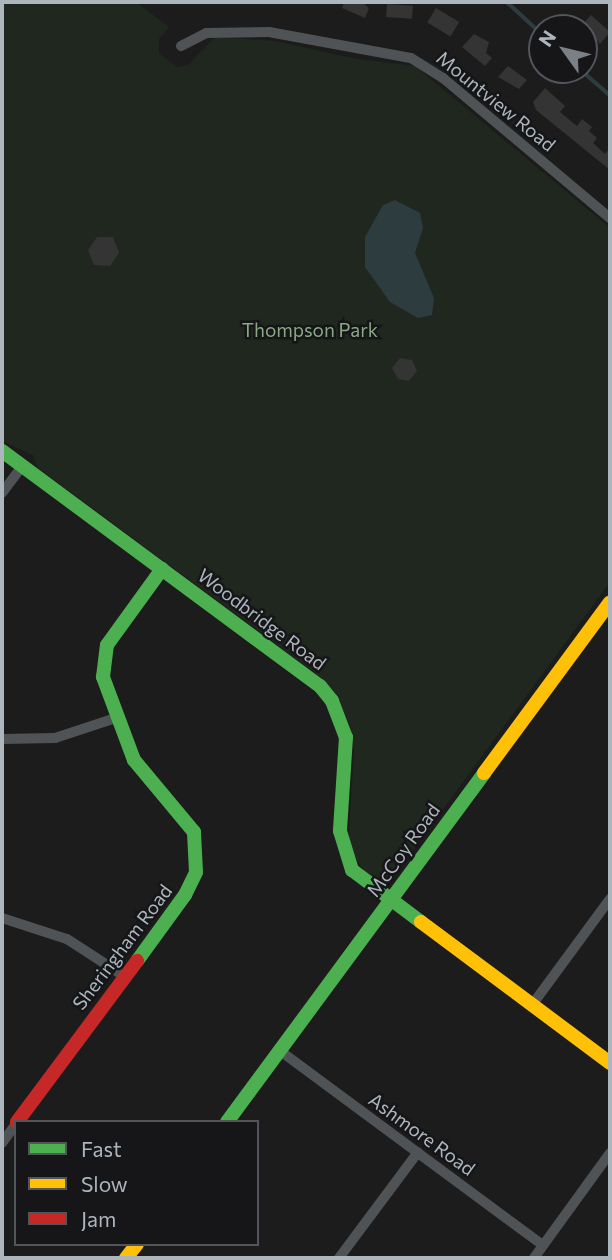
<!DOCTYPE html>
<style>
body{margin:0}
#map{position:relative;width:612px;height:1260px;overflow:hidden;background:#1c1c1c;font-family:Commissioner,sans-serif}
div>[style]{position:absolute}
.green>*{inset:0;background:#20271f}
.water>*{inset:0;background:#2d3c3f}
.stream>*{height:3.5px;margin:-1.75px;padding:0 1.75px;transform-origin:1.75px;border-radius:1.75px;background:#2d3c3f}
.building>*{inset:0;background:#343434;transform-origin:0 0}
.street>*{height:10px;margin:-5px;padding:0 5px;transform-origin:5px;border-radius:5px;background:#505355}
.fast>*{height:14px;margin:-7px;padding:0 7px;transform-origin:7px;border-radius:7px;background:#4caf50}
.slow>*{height:14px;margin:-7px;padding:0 7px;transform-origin:7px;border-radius:7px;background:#ffc107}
.jam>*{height:14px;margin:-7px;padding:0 7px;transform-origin:7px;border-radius:7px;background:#c62828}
span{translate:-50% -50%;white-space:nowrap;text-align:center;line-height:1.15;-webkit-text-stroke:5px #161619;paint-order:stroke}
.street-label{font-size:19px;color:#adb6bd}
.park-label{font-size:19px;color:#8aa983}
.frame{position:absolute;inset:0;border:4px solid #adb6bd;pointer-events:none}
.legend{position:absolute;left:14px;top:1120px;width:245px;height:126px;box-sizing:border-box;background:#161619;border:2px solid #52565b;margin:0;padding:9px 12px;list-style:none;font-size:21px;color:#adb6bd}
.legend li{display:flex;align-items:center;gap:14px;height:35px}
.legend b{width:35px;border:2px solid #52565b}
.north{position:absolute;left:528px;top:14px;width:70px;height:70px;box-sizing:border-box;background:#161619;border:2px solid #52565b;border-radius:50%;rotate:304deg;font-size:19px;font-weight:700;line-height:28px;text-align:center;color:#adb6bd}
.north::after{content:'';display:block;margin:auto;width:24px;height:32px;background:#7a8085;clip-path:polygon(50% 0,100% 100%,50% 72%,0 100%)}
</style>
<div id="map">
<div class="green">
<i style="clip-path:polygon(2px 2px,136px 2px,169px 27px,159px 39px,159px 53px,177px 67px,188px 65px,215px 37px,275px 41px,357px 59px,415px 66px,610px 228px,610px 582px,388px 884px,367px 875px,348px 847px,354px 750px,350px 725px,334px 691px,313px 671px,38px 468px,33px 455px,2px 441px)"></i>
</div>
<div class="water">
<i style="clip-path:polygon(395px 200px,420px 213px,423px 228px,415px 253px,434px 298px,432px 315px,418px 318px,390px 302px,365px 267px,365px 237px,383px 205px)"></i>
</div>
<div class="stream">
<i style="left:507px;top:2px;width:47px;rotate:42.4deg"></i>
<i style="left:581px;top:70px;width:38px;rotate:41deg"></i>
</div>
<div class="building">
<i style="clip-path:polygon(344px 2px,362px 2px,369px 8px,365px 18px,342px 8px)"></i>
<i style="left:387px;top:4px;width:26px;height:13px;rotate:4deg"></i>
<i style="left:436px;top:8px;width:27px;height:17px;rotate:31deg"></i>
<i style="clip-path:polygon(591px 15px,610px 32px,600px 44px,582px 25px)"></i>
<i style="clip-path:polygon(474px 34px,489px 42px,486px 53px,492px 58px,485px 66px,462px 47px)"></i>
<i style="clip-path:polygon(508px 66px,527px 80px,519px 89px,498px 77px)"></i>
<i style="clip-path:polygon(545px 88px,565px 106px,560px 112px,577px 126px,582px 119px,592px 127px,589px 131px,597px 138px,593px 143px,605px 154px,610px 148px,610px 170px,536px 110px,533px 102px)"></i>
<i style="clip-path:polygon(97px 237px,113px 237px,119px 253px,110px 266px,94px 265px,88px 250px)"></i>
<i style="clip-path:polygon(400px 358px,412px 360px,417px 371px,409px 381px,398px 379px,392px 368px)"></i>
</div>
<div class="street">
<i style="left:181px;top:46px;width:28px;rotate:-27deg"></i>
<i style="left:206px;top:33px;width:63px;rotate:-0.9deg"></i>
<i style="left:269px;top:32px;width:144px;rotate:10.4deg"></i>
<i style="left:411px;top:58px;width:38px;rotate:32deg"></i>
<i style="left:443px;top:78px;width:218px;rotate:40deg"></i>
<i style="left:2px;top:493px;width:34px;rotate:-53deg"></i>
<i style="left:2px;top:739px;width:53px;rotate:-1.1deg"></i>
<i style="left:55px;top:738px;width:64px;rotate:-18.2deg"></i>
<i style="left:2px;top:918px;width:68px;rotate:17.9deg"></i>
<i style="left:67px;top:939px;width:68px;rotate:33deg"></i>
<i style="left:532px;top:1005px;width:132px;rotate:-53.7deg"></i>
<i style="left:279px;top:1050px;width:328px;rotate:36.5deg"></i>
<i style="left:2px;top:1143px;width:24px;rotate:-54deg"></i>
<i style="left:339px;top:1258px;width:132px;rotate:-53.3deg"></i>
<i style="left:534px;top:1258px;width:130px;rotate:-54.1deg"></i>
</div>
<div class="fast">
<i style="left:2px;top:451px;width:395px;rotate:36.5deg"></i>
<i style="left:320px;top:686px;width:19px;rotate:51deg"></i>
<i style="left:332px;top:701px;width:39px;rotate:69deg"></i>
<i style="left:346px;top:737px;width:94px;rotate:93.7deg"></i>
<i style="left:340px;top:831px;width:41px;rotate:72.9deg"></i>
<i style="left:352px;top:870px;width:86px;rotate:37deg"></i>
<i style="left:137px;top:961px;width:82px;rotate:-54deg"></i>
<i style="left:185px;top:895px;width:25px;rotate:-64deg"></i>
<i style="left:196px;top:872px;width:40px;rotate:-92.9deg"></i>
<i style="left:194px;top:832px;width:94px;rotate:-129.8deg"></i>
<i style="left:134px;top:760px;width:89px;rotate:-110.5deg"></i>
<i style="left:103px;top:677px;width:32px;rotate:-83deg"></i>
<i style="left:107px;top:645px;width:94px;rotate:-54.1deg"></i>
<i style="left:227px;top:1122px;width:433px;rotate:-53.6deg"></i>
</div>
<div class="slow">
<i style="left:484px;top:773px;width:212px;rotate:-53.6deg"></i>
<i style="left:421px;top:922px;width:236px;rotate:36.7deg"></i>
<i style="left:126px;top:1258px;width:18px;rotate:-52deg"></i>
</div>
<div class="jam">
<i style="left:17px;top:1122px;width:201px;rotate:-53.3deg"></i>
</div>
<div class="street-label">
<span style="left:496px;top:101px;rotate:39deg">Mountview Road</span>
<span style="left:262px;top:619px;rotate:37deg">Woodbridge Road</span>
<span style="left:403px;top:850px;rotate:-54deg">McCoy Road</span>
<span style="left:122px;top:947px;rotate:-53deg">Sheringham Road</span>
<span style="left:422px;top:1134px;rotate:36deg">Ashmore Road</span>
</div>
<div class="park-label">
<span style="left:310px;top:330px">Thompson Park</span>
</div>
<div class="frame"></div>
<ul class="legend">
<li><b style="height:9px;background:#4caf50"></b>Fast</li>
<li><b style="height:9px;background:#ffc107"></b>Slow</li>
<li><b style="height:9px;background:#c62828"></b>Jam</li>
</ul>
<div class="north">N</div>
</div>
